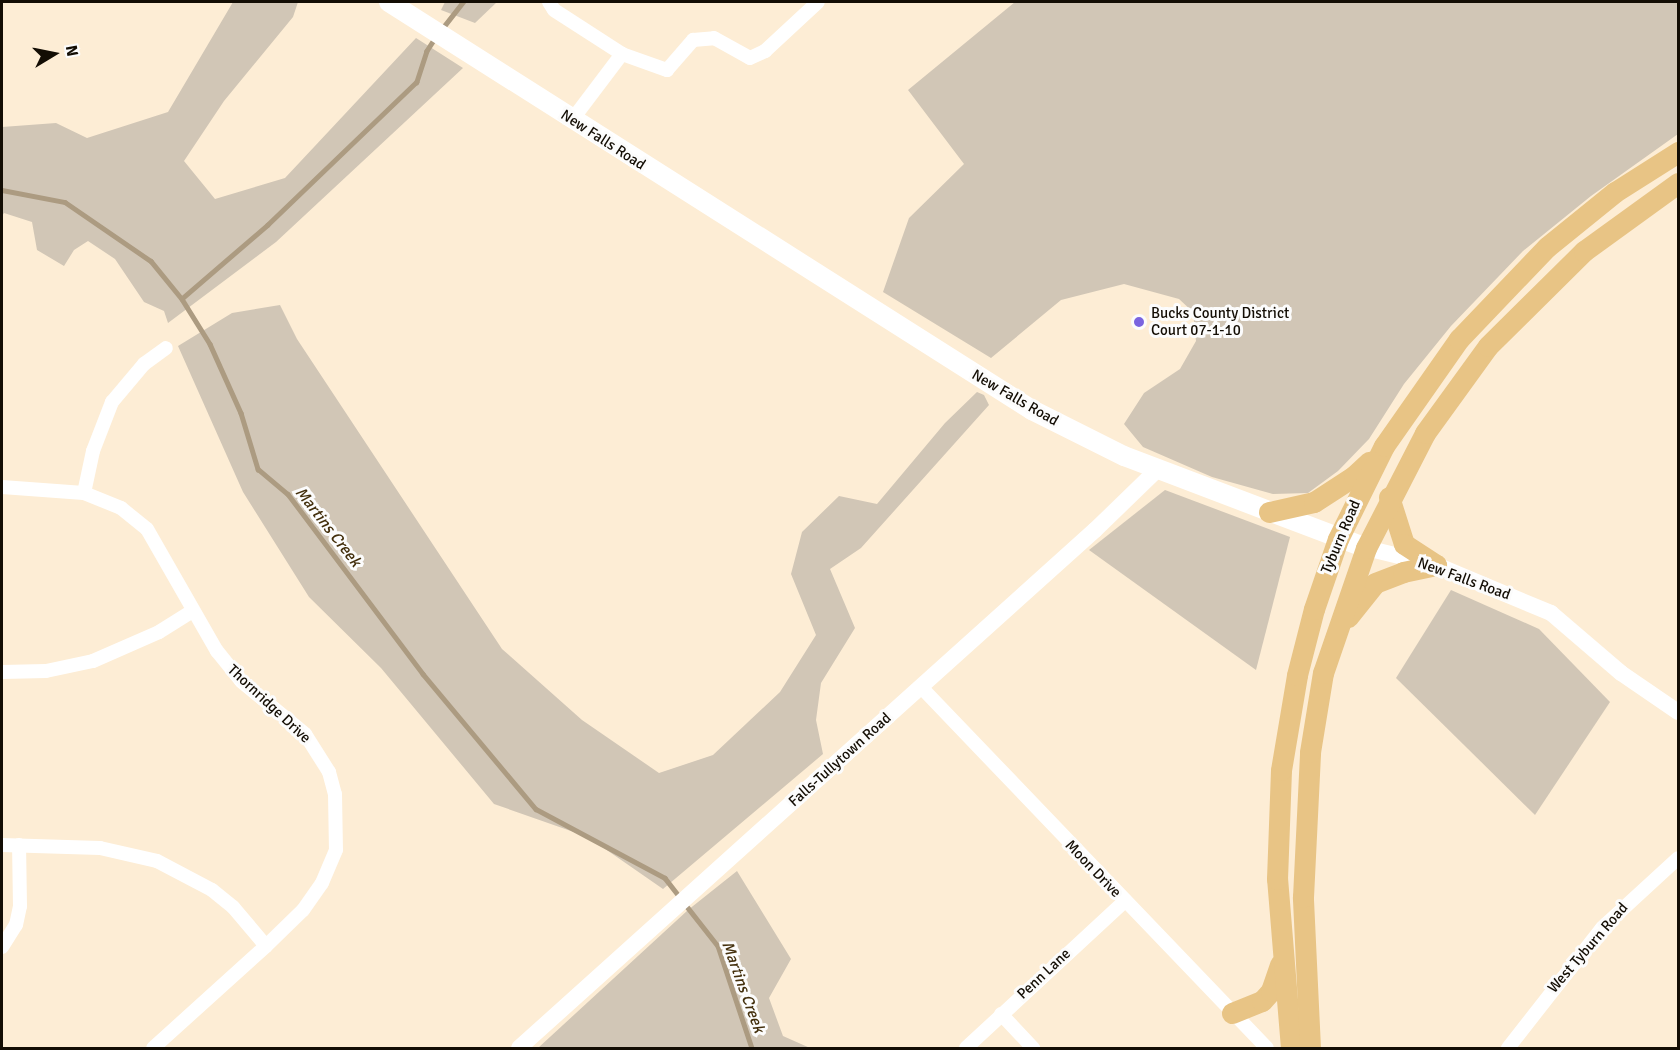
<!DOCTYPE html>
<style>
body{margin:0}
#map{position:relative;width:1680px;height:1050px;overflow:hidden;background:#fdedd5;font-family:Signika,sans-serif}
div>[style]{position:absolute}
.green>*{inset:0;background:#d1c6b6}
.stream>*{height:4.5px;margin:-2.25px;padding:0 2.25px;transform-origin:2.25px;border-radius:2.25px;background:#ac9b81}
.minor>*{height:14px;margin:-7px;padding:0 7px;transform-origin:7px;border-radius:7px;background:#fff}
.tertiary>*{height:16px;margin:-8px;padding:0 8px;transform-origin:8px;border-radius:8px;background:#fff}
.secondary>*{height:20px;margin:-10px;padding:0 10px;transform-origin:10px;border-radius:10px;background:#fff}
.primary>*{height:21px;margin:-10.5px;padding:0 10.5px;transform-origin:10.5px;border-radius:10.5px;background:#e8c485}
.dots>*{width:16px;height:16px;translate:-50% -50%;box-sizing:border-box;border:3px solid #fcfcfc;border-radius:50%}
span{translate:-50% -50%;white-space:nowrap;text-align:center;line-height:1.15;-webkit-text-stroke:6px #fcfcfc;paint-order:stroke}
.street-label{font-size:15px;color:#130d04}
.poi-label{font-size:15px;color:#130d04}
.left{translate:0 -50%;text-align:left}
.water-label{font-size:16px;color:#432f0c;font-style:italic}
.frame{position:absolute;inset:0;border:3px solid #130d04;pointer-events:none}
.north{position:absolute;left:24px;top:24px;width:60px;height:60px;-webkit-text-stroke:4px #fcfcfc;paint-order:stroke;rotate:80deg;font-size:16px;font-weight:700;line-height:24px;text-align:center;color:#130d04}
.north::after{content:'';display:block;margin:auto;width:21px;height:27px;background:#130d04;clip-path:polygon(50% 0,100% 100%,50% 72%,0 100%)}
</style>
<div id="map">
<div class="green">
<i style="clip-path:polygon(233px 2px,298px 2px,293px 17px,224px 101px,184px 161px,215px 199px,285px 178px,416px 38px,463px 68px,276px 242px,168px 323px,164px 311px,144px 302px,115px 259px,88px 241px,74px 250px,64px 266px,37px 250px,32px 222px,4px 213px,2px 216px,2px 127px,56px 123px,87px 138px,168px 112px)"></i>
<i style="clip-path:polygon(445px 2px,497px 2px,475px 23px,441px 10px)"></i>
<i style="clip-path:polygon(1015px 2px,1678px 2px,1678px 134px,1591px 196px,1523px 251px,1451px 326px,1404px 384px,1369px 439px,1338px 471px,1308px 493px,1273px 494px,1212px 477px,1143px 447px,1124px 424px,1144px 393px,1180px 369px,1196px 341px,1193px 312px,1179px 299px,1124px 284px,1061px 300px,991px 358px,883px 292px,909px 218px,964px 164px,908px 90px)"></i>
<i style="clip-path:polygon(280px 305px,297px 339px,502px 649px,582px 720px,659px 773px,713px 755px,780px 692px,816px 635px,791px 574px,802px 532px,839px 496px,877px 504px,945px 423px,977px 392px,984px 395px,989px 405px,861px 548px,830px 569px,855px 628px,821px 683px,816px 720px,823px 754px,663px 889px,588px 837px,494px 804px,381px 668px,309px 597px,243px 492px,178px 346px,232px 313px)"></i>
<i style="clip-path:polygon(1165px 490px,1290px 537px,1256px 670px,1089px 550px)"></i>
<i style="clip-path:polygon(1451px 590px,1539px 629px,1610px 702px,1535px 815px,1396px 678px)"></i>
<i style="clip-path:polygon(737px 871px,791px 959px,769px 998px,783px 1036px,810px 1048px,538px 1048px,688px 910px)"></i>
</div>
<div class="stream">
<i style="left:441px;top:30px;width:36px;rotate:-52deg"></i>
<i style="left:436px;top:37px;width:17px;rotate:123deg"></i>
<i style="left:427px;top:51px;width:33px;rotate:108deg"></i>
<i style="left:417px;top:82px;width:207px;rotate:136.2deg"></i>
<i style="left:268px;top:225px;width:113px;rotate:139.3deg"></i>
<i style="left:182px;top:299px;width:53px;rotate:58.1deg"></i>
<i style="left:210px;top:344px;width:76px;rotate:65.8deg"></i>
<i style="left:241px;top:413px;width:59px;rotate:73.1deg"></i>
<i style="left:258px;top:469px;width:39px;rotate:40deg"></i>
<i style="left:288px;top:494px;width:225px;rotate:53.1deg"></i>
<i style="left:423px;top:674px;width:176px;rotate:50.1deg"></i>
<i style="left:536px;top:809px;width:146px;rotate:28.1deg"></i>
<i style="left:665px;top:878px;width:24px;rotate:52deg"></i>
<i style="left:2px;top:190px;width:64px;rotate:10.8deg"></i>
<i style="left:65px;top:202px;width:104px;rotate:34.5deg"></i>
<i style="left:151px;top:261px;width:49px;rotate:50.8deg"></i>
<i style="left:685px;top:904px;width:53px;rotate:51.8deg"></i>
<i style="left:718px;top:946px;width:108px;rotate:71.6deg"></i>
</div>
<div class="minor">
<i style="left:549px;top:2px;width:9px;rotate:58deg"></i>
<i style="left:554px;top:10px;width:81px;rotate:32.9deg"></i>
<i style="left:622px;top:54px;width:48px;rotate:19.6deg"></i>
<i style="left:667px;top:70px;width:40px;rotate:-49deg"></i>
<i style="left:693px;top:40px;width:21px;rotate:-5deg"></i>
<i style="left:714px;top:38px;width:41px;rotate:29.1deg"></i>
<i style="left:750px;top:58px;width:17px;rotate:-25deg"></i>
<i style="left:765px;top:51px;width:72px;rotate:-42.8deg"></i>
<i style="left:572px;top:120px;width:83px;rotate:-52.9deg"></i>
<i style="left:2px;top:487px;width:82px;rotate:4.2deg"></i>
<i style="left:84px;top:493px;width:40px;rotate:22deg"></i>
<i style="left:121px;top:508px;width:33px;rotate:39deg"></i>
<i style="left:147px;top:529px;width:141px;rotate:60.2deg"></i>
<i style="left:217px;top:651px;width:38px;rotate:51deg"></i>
<i style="left:241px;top:681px;width:83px;rotate:39.6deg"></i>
<i style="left:305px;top:734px;width:45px;rotate:57.7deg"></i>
<i style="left:329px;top:772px;width:23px;rotate:75deg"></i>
<i style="left:335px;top:794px;width:56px;rotate:89deg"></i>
<i style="left:336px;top:850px;width:36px;rotate:113deg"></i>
<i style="left:322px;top:883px;width:33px;rotate:125deg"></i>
<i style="left:303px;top:910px;width:52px;rotate:135.8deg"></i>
<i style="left:266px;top:946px;width:152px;rotate:137.9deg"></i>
<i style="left:84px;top:493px;width:43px;rotate:-77.9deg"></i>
<i style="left:93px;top:451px;width:53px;rotate:-68.8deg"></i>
<i style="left:112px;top:402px;width:50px;rotate:-49.9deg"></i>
<i style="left:144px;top:364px;width:27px;rotate:-36deg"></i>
<i style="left:2px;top:672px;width:44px;rotate:-1.3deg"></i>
<i style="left:46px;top:671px;width:48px;rotate:-12deg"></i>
<i style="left:93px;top:661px;width:72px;rotate:-23.7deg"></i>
<i style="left:159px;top:632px;width:40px;rotate:-32deg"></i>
<i style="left:921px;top:687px;width:500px;rotate:46.22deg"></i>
<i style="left:2px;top:845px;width:98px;rotate:1.8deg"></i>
<i style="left:100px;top:848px;width:58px;rotate:12.8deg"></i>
<i style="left:157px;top:861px;width:62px;rotate:27.8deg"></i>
<i style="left:212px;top:890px;width:27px;rotate:39deg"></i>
<i style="left:233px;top:907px;width:51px;rotate:49.8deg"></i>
<i style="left:2px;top:947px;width:26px;rotate:-58deg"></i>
<i style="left:16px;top:925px;width:19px;rotate:-78deg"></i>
<i style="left:20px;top:906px;width:61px;rotate:-90.9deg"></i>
<i style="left:1001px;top:1014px;width:47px;rotate:46.7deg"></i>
<i style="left:966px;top:1048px;width:217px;rotate:-42.8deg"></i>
<i style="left:1508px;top:1048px;width:152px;rotate:-51.9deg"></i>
<i style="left:1602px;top:928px;width:103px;rotate:-42.6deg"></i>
</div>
<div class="tertiary">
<i style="left:1366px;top:548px;width:72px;rotate:13.7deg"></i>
<i style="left:1436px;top:565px;width:125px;rotate:22.7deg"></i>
<i style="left:1551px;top:613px;width:92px;rotate:40.6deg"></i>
<i style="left:1621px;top:673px;width:69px;rotate:34.4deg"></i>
<i style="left:519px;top:1048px;width:775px;rotate:-41.97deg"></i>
<i style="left:1095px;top:530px;width:88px;rotate:-44.1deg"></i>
</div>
<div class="secondary">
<i style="left:389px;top:2px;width:762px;rotate:32.4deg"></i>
<i style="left:1032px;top:410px;width:103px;rotate:26.6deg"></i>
<i style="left:1124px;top:456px;width:259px;rotate:20.8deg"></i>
</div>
<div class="primary">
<i style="left:1389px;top:497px;width:49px;rotate:72.3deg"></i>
<i style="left:1404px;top:544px;width:38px;rotate:33deg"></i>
<i style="left:1269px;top:512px;width:46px;rotate:-12.5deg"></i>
<i style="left:1314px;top:502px;width:48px;rotate:-33deg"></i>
<i style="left:1354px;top:476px;width:21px;rotate:-43deg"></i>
<i style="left:1348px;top:617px;width:43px;rotate:-51.5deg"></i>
<i style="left:1375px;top:583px;width:30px;rotate:-21deg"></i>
<i style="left:1403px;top:572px;width:34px;rotate:-12deg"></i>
<i style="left:1232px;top:1013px;width:32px;rotate:-22deg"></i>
<i style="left:1262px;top:1001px;width:13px;rotate:-48deg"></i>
<i style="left:1271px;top:991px;width:28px;rotate:-71deg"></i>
<i style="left:1291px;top:1048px;width:170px;rotate:-94.7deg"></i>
<i style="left:1277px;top:879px;width:109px;rotate:-87.9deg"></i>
<i style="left:1281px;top:770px;width:96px;rotate:-80.4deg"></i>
<i style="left:1297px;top:675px;width:68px;rotate:-75.6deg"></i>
<i style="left:1314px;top:609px;width:74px;rotate:-71.1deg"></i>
<i style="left:1338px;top:539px;width:104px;rotate:-63.7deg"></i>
<i style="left:1384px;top:446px;width:131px;rotate:-55deg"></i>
<i style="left:1459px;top:339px;width:127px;rotate:-46.3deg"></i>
<i style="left:1547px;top:247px;width:87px;rotate:-39deg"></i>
<i style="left:1615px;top:192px;width:75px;rotate:-32.4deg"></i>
<i style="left:1310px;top:1048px;width:151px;rotate:-92.7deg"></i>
<i style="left:1303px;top:897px;width:145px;rotate:-87.2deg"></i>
<i style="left:1310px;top:752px;width:80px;rotate:-80.7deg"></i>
<i style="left:1323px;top:673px;width:132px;rotate:-71deg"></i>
<i style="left:1366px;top:548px;width:129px;rotate:-62.8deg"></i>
<i style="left:1425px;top:433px;width:107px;rotate:-54.1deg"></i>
<i style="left:1488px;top:346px;width:135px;rotate:-44.7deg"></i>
<i style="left:1584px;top:251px;width:116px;rotate:-35.9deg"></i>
</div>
<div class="dots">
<i style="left:1139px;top:322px;background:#7a64df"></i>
</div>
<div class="street-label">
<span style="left:603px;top:140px;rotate:33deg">New Falls Road</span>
<span style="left:1015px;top:398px;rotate:30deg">New Falls Road</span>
<span style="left:1341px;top:537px;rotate:-67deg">Tyburn Road</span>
<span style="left:1464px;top:579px;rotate:20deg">New Falls Road</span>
<span style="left:269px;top:704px;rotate:43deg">Thornridge Drive</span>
<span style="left:840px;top:760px;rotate:-42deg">Falls-Tullytown Road</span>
<span style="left:1093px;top:869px;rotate:46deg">Moon Drive</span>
<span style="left:1588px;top:948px;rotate:-49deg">West Tyburn Road</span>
<span style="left:1044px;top:974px;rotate:-43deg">Penn Lane</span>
</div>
<div class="poi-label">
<span class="left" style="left:1151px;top:322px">Bucks County District<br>Court 07-1-10</span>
</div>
<div class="water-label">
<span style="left:328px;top:527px;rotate:52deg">Martins Creek</span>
<span style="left:743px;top:987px;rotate:70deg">Martins Creek</span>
</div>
<div class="frame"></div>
<div class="north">N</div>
</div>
